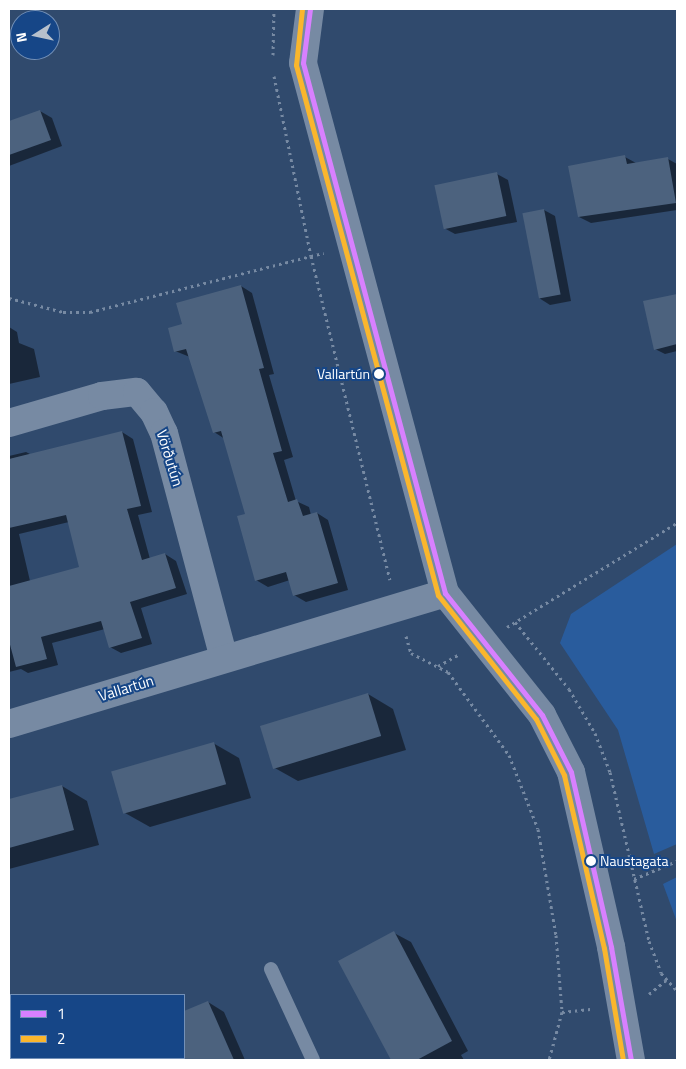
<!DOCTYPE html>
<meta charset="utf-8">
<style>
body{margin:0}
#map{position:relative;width:686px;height:1069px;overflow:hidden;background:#304a6d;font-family:"Titillium Web",sans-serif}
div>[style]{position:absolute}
.green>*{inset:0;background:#295c9d}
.shadow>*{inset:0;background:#0007}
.building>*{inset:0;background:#4c627e;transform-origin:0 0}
.path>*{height:3px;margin-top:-1.5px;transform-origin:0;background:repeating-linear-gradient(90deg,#778aa3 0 2.5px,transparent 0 6.5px)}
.lane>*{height:14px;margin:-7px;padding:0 7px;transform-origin:7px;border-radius:7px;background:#778aa3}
.street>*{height:28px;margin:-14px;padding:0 14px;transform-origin:14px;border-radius:14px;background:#778aa3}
.bus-1>*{height:5px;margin:-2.5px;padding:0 2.5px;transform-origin:2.5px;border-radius:2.5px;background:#d880ff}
.bus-2>*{height:5px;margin:-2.5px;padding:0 2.5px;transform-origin:2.5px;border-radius:2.5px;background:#fab62d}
.dots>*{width:14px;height:14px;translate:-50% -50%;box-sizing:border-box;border:2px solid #164687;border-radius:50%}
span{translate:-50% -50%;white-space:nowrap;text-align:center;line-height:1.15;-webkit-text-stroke:4px #164687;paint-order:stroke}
.bus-label{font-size:14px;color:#fff}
.right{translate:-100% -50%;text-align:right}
.left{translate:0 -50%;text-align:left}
.street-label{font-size:15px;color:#fff}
.frame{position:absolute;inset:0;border:10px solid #fff;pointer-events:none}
.legend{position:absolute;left:10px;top:994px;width:175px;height:65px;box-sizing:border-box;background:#164687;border:1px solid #7390b7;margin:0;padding:6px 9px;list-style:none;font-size:15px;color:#fff}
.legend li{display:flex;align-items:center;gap:10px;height:25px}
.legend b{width:25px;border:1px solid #7390b7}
.north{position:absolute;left:10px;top:10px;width:50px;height:50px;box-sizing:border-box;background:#164687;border:1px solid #7390b7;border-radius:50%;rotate:260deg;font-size:14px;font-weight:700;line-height:20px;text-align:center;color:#fff}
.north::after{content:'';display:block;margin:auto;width:18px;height:22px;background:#b7c0cc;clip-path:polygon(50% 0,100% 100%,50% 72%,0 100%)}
</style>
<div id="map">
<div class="green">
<i style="clip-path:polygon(677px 544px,677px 844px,654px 854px,618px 730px,560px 643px,571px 614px)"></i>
<i style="clip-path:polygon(677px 877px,677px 922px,663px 884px)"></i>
</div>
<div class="shadow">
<i style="clip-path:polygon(40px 111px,52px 118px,62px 146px,9px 166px,9px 123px)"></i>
<i style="clip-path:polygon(625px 157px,636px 163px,668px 159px,677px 164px,677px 210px,591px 223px,579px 217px)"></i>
<i style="clip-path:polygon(497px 174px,508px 180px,517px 222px,455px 234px,444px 228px)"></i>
<i style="clip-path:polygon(544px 210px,555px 216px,571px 301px,550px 305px,539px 298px)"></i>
<i style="clip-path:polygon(241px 286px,252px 293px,274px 374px,269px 375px,293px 457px,284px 460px,296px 501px,309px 507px,311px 515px,317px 513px,328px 520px,348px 590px,306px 602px,294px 595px,290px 580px,268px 587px,256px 580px,247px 515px,225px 439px,214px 432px,190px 357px,175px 351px,183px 325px)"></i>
<i style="clip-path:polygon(677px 296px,677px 351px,665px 354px,655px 349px,645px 302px)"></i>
<i style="clip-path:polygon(9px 327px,17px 332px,19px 343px,34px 349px,40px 377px,9px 384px)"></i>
<i style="clip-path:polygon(evenodd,122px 432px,133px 439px,152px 512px,138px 515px,150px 559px,165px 554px,176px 561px,187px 594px,141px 608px,152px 644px,121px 653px,110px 647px,105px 629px,52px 643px,58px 665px,28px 673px,21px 669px,9px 672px,9px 456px,26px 452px,32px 455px,122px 432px,69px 522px,80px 568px,30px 581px,19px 534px,69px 522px)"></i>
<i style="clip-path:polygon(368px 694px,393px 709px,406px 750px,298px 781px,273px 767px)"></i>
<i style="clip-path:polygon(213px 743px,239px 758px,251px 798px,150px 827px,125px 813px)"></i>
<i style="clip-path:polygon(62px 786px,87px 801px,99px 845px,9px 869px,9px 801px)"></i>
<i style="clip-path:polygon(394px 933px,411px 942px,468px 1051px,461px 1055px,464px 1060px,392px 1060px,340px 961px)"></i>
<i style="clip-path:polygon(208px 1002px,224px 1012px,245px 1060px,167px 1060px,166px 1058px,184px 1058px,184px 1013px)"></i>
</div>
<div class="building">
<i style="clip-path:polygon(40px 110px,51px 140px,9px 155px,9px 121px)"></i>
<i style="clip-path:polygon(625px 155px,627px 164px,668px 157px,676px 203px,578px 217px,568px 166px)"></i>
<i style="left:497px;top:172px;width:45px;height:64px;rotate:78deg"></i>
<i style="left:544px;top:209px;width:87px;height:22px;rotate:79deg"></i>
<i style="clip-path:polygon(241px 285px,264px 368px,259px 369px,282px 451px,273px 453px,288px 502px,297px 499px,303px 516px,317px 512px,338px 583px,293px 596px,286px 572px,255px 581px,237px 516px,245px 514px,221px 431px,213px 433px,186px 349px,174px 352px,168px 328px,182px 324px,176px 303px)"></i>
<i style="clip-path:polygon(677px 294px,677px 344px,654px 350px,643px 301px)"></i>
<i style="clip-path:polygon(122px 431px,141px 506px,127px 509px,142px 560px,165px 553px,176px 588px,130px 602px,142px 638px,109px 648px,101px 621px,41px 637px,47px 659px,16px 667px,9px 641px,9px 586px,79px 567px,66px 515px,9px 528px,9px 459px)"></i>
<i style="left:368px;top:693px;width:45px;height:113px;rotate:73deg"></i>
<i style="left:214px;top:742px;width:44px;height:107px;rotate:74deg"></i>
<i style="clip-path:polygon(62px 785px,74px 830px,9px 848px,9px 799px)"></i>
<i style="clip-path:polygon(394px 931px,452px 1041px,417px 1060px,391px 1060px,338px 961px)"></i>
<i style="clip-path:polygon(208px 1001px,234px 1060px,184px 1060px,184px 1011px)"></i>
</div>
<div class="path">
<i style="left:273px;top:55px;width:46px;rotate:-88.8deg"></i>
<i style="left:274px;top:76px;width:184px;rotate:78.4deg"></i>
<i style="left:311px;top:256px;width:333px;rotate:76.3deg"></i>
<i style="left:9px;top:298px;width:56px;rotate:14.5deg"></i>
<i style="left:63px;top:312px;width:27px"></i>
<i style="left:90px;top:312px;width:241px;rotate:-14.2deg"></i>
<i style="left:515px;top:622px;width:86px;rotate:51.1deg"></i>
<i style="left:569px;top:689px;width:51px;rotate:59.4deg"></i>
<i style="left:595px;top:733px;width:42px;rotate:69deg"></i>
<i style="left:610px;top:772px;width:173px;rotate:77deg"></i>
<i style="left:649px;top:941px;width:34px;rotate:69deg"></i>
<i style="left:661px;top:973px;width:24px;rotate:48deg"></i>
<i style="left:507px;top:627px;width:199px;rotate:-31.5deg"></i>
<i style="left:406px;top:636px;width:18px;rotate:74deg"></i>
<i style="left:411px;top:653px;width:42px;rotate:27.2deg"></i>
<i style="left:448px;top:672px;width:103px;rotate:53.7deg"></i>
<i style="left:509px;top:755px;width:79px;rotate:68.6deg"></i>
<i style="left:538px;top:829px;width:108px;rotate:80.4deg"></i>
<i style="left:556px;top:935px;width:77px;rotate:85.5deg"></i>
<i style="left:562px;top:1012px;width:50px;rotate:105.2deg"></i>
<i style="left:438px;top:666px;width:23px;rotate:-29deg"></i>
<i style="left:634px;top:879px;width:47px;rotate:-22.7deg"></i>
<i style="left:649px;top:994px;width:22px;rotate:-39deg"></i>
<i style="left:562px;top:1012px;width:31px;rotate:-6deg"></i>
</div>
<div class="lane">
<i style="left:271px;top:969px;width:100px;rotate:65.2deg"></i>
</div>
<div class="street">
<i style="left:310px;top:9px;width:54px;rotate:97.4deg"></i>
<i style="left:303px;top:63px;width:549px;rotate:75deg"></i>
<i style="left:445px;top:593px;width:156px;rotate:51.5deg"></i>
<i style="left:542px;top:715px;width:64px;rotate:63deg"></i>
<i style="left:571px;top:772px;width:180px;rotate:77.1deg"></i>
<i style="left:611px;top:947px;width:115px;rotate:80deg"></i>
<i style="left:9px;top:423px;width:97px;rotate:-16.2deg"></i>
<i style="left:102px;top:396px;width:35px;rotate:-7deg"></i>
<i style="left:137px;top:392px;width:26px;rotate:50deg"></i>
<i style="left:154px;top:412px;width:23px;rotate:65deg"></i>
<i style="left:164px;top:433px;width:233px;rotate:75.1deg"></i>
<i style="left:9px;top:724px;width:455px;rotate:-16.7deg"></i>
</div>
<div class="bus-1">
<i style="left:310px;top:9px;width:54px;rotate:97.4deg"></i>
<i style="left:303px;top:63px;width:549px;rotate:75deg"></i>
<i style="left:445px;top:593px;width:156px;rotate:51.5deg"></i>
<i style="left:542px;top:715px;width:64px;rotate:63deg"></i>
<i style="left:571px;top:772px;width:180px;rotate:77.1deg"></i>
<i style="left:611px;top:947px;width:115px;rotate:80deg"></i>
</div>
<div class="bus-2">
<i style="left:302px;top:9px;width:56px;rotate:96.1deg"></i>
<i style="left:296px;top:65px;width:549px;rotate:75deg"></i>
<i style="left:438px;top:595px;width:158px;rotate:51.7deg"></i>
<i style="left:536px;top:719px;width:63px;rotate:63.4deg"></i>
<i style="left:564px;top:775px;width:178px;rotate:77deg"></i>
<i style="left:604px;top:948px;width:114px;rotate:80.4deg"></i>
</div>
<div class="dots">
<i style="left:379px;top:374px;background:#fff"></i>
<i style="left:591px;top:861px;background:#fff"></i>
</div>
<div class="bus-label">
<span class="right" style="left:370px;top:374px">Vallartún</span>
<span class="left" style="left:600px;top:861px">Naustagata</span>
</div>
<div class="street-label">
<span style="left:170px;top:458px;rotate:73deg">Vörðutún</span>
<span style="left:126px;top:688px;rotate:-17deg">Vallartún</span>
</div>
<div class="frame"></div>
<ul class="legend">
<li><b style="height:6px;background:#d880ff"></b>1</li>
<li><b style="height:6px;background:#fab62d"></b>2</li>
</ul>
<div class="north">N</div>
</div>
